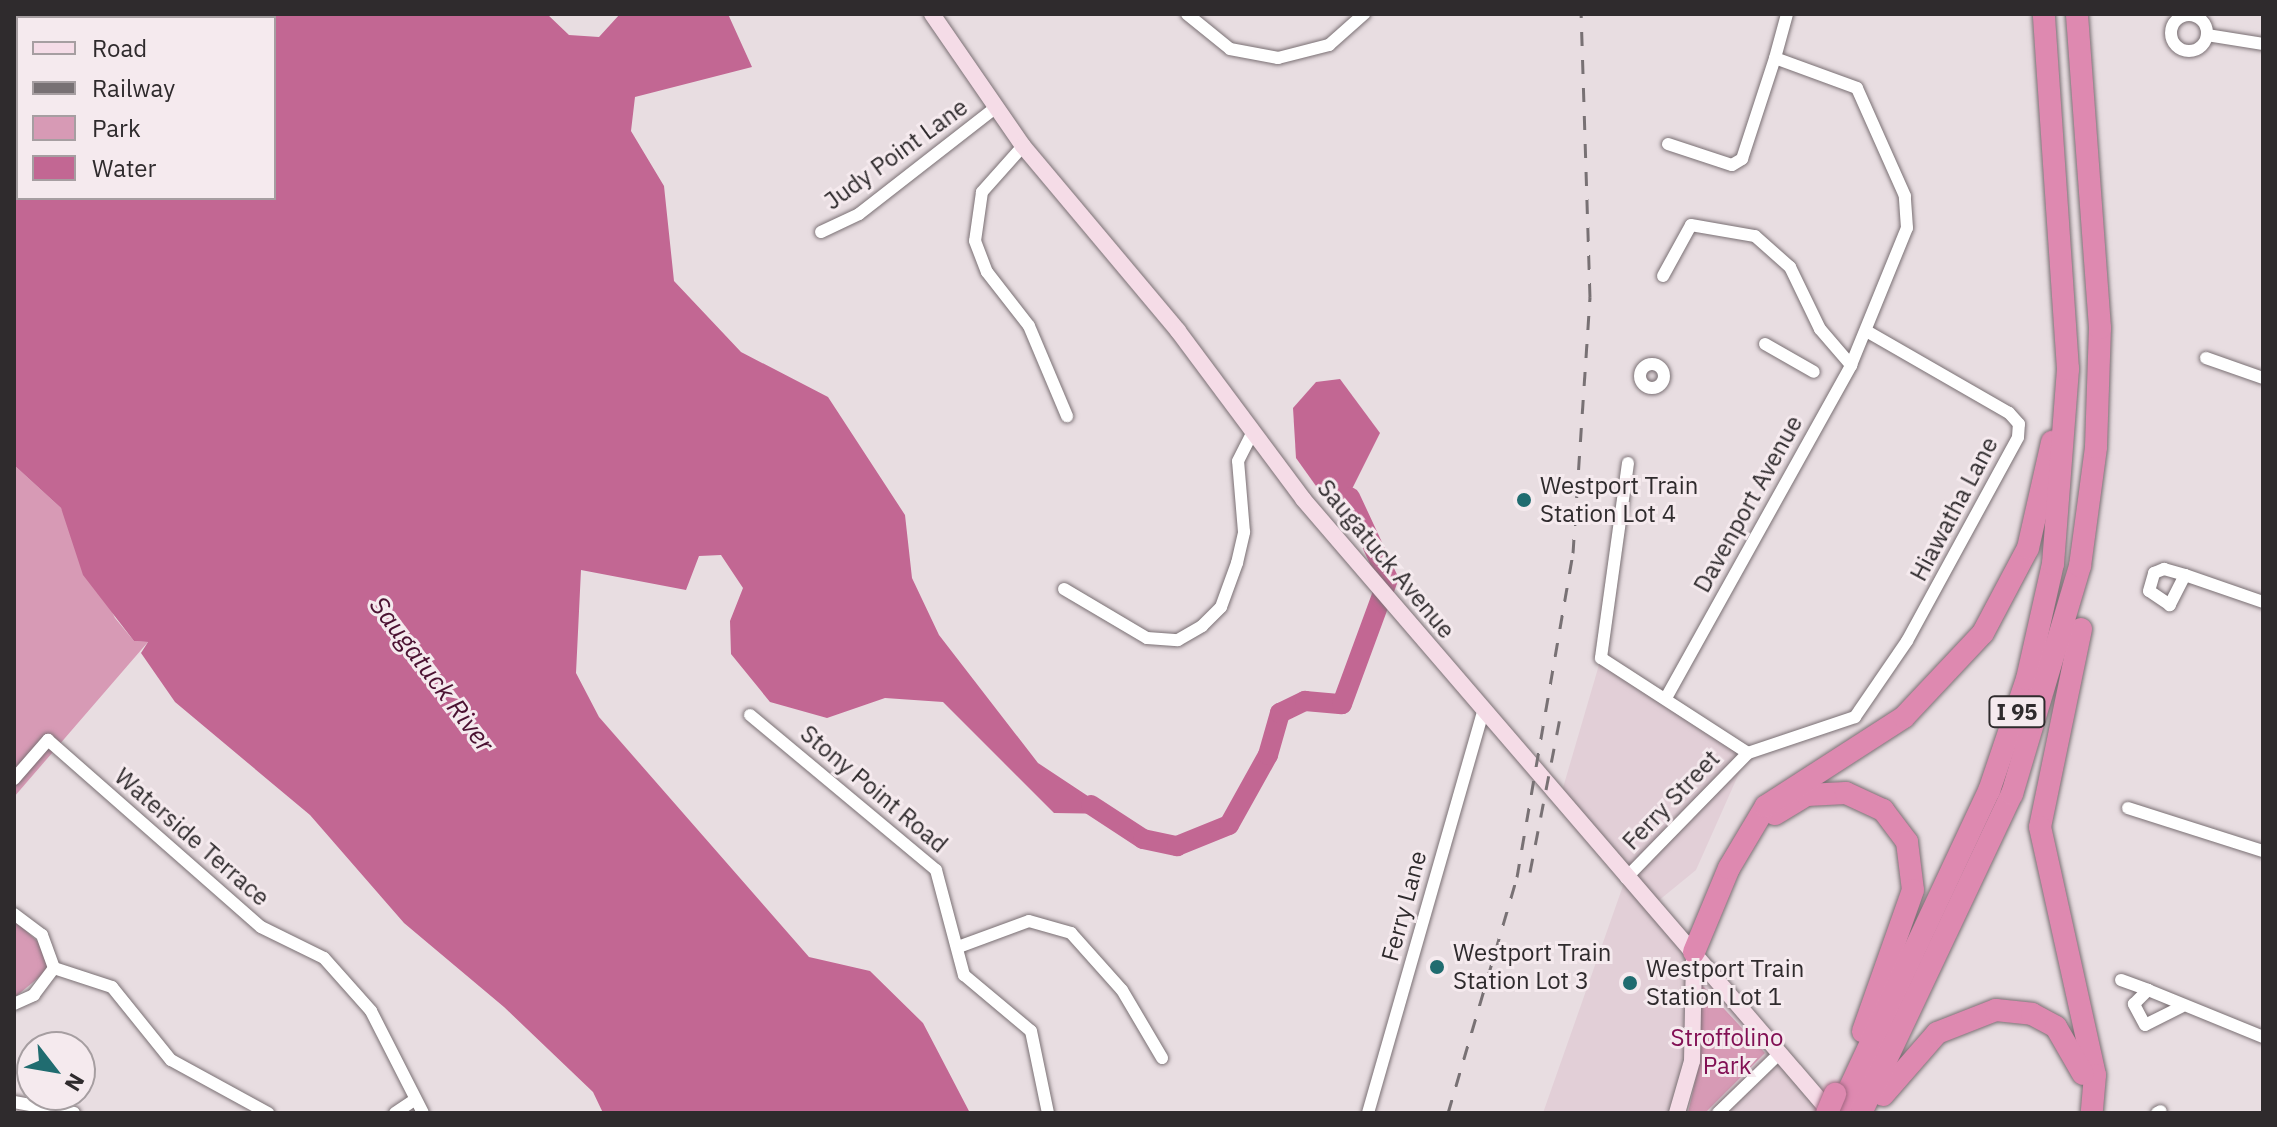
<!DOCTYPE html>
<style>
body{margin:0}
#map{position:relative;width:2277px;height:1127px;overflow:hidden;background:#e8dde1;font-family:"IBM Plex Sans",sans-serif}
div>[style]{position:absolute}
.built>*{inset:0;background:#e2cfd7}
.green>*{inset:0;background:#d79ab5}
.water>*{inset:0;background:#c26793}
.river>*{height:20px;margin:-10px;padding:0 10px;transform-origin:10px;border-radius:10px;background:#c26793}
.roads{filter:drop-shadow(0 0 2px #7a7074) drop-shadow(0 0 2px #7a7074)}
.minor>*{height:12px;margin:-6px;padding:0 6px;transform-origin:6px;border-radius:6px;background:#fff}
.minor>.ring{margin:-6px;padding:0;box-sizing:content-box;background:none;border:12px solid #fff;border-radius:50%}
.secondary>*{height:16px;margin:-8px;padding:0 8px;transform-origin:8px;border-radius:8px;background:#f5dce7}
.motorway>*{height:22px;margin:-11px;padding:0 11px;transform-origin:11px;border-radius:11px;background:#de89b0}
.rail>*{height:3px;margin-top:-1.5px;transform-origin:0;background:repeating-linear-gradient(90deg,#787174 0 14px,transparent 0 28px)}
.bridges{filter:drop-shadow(0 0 2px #a16882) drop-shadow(0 0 2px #a16882)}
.motorway-bridge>*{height:22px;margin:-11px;padding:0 11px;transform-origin:11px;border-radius:11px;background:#de89b0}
.dots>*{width:22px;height:22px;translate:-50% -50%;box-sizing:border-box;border:4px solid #f5eaee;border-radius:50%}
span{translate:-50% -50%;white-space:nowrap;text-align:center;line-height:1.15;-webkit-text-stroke:6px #f5eaee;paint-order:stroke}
.shield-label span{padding:2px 6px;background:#f5eaee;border:2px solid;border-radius:6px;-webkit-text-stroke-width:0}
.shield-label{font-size:22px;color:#2f2b2d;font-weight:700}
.street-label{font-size:24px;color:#2f2b2d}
.poi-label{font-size:24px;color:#2f2b2d}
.left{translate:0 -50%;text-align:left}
.park-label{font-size:24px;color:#821054}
.water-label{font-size:26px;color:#4b1131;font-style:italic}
.frame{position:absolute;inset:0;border:16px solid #2f2b2d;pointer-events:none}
.legend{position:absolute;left:16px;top:16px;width:260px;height:184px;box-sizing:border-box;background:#f5eaee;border:2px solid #a69ea1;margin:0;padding:10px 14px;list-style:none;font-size:24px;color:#2f2b2d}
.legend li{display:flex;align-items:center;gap:16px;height:40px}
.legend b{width:40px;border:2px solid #a69ea1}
.north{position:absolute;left:16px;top:1031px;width:80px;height:80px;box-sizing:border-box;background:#f5eaee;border:2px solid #a69ea1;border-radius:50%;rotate:121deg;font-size:22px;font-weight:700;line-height:32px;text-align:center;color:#2f2b2d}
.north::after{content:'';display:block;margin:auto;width:28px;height:36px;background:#206c70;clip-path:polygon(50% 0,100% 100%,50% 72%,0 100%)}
</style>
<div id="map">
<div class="built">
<i style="clip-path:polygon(1601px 658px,1748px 753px,1696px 870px,1652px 906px,1831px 1113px,1543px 1113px,1625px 880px,1560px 798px)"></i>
</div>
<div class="green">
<i style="clip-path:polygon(14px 465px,61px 508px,115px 618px,134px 641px,148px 642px,14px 797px)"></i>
<i style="clip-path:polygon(14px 920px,46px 949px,49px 969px,14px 998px)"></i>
<i style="clip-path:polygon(1702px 985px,1765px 1053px,1705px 1113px,1688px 1113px,1699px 1065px)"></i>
</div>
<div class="water">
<i style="clip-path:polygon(evenodd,14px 14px,547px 14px,569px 35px,599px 37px,620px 14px,728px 14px,752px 67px,635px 97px,631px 131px,664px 186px,674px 281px,741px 352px,828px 397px,905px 515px,912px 578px,939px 635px,1038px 763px,1115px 814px,1054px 813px,943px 702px,885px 698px,827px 718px,770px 702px,731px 654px,730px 621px,743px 588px,721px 555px,699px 556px,686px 590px,581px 570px,576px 673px,599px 717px,809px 957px,870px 971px,923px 1023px,970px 1113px,603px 1113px,593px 1092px,504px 1007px,404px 923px,310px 815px,175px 702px,141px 653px,148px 642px,134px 641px,83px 575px,61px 508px,14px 465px,14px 14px,18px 18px,274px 18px,274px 198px,18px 198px,18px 18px)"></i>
<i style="clip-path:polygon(1340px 379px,1380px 433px,1344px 505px,1326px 500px,1296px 458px,1293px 408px,1316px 382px)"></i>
</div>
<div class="river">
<i style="left:1091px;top:805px;width:62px;rotate:33.2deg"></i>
<i style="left:1143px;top:839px;width:35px;rotate:12deg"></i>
<i style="left:1177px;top:846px;width:56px;rotate:-22deg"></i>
<i style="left:1229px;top:825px;width:80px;rotate:-60.9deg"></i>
<i style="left:1268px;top:755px;width:44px;rotate:-74.1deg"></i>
<i style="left:1280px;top:713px;width:28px;rotate:-26deg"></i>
<i style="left:1305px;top:701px;width:37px;rotate:5deg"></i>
<i style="left:1342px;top:704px;width:133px;rotate:-69.8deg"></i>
<i style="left:1388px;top:579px;width:90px;rotate:-114.9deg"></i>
</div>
<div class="roads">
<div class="minor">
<i style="left:1187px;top:14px;width:55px;rotate:39.1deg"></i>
<i style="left:1230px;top:49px;width:49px;rotate:10.6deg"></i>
<i style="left:1278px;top:58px;width:53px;rotate:-14.3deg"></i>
<i style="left:1329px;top:45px;width:47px;rotate:-41.5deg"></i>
<i class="ring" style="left:2171px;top:15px;width:24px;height:24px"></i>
<i style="left:2207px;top:35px;width:57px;rotate:9.1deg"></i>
<i style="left:1668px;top:144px;width:67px;rotate:18.2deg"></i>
<i style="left:1732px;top:165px;width:12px;rotate:-31deg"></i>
<i style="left:1742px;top:159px;width:106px;rotate:-71.9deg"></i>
<i style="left:1023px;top:146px;width:62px;rotate:131.7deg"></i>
<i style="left:982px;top:192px;width:49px;rotate:98.1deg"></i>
<i style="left:975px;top:241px;width:33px;rotate:69deg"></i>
<i style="left:987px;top:272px;width:68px;rotate:52.1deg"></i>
<i style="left:1029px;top:326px;width:98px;rotate:67.1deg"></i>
<i style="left:821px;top:232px;width:42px;rotate:-25.3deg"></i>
<i style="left:859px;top:214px;width:172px;rotate:-37.9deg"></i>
<i style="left:1663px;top:276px;width:58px;rotate:-61.2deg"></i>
<i style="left:1691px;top:225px;width:65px;rotate:9.8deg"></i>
<i style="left:1755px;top:236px;width:47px;rotate:41.5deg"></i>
<i style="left:1790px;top:267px;width:69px;rotate:64.2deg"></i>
<i style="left:1820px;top:329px;width:48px;rotate:49.3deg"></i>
<i style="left:1765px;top:344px;width:56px;rotate:29.7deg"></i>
<i style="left:2206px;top:358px;width:60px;rotate:19.3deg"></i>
<i class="ring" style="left:1640px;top:364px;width:12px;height:12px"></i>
<i style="left:1628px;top:463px;width:197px;rotate:97.9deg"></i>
<i style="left:1601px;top:658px;width:175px;rotate:32.9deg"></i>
<i style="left:2185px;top:575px;width:34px;rotate:117deg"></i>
<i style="left:2170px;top:605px;width:25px;rotate:-146deg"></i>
<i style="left:2149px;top:591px;width:19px;rotate:-74deg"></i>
<i style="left:2154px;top:573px;width:11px;rotate:-22deg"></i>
<i style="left:2164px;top:569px;width:22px;rotate:16deg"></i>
<i style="left:2185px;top:575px;width:83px;rotate:19.1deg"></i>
<i style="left:1064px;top:589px;width:96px;rotate:30.6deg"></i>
<i style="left:1147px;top:638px;width:31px;rotate:4deg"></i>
<i style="left:1178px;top:640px;width:28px;rotate:-30deg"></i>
<i style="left:1202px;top:626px;width:27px;rotate:-45deg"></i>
<i style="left:1221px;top:607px;width:47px;rotate:-70deg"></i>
<i style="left:1237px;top:563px;width:32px;rotate:-77deg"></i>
<i style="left:1244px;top:532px;width:71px;rotate:-94.8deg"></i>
<i style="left:1238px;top:461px;width:30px;rotate:-63deg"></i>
<i style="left:1666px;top:698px;width:381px;rotate:-60.9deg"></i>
<i style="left:1851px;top:365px;width:148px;rotate:-67.8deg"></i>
<i style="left:1907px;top:228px;width:32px;rotate:-94deg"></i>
<i style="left:1905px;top:196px;width:118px;rotate:-114deg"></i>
<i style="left:1857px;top:88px;width:87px;rotate:-159.9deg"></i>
<i style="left:1775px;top:58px;width:46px;rotate:-74.7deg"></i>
<i style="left:750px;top:715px;width:242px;rotate:39.8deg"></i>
<i style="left:936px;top:870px;width:109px;rotate:75.1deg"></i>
<i style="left:964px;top:975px;width:87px;rotate:39.9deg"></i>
<i style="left:1031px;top:1031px;width:84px;rotate:78.3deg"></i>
<i style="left:14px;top:779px;width:52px;rotate:-48.9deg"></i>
<i style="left:48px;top:740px;width:283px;rotate:41.3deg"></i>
<i style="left:261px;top:927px;width:70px;rotate:26.2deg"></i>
<i style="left:324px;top:958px;width:71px;rotate:48.4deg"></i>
<i style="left:371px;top:1011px;width:114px;rotate:63deg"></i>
<i style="left:2128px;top:808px;width:142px;rotate:17.7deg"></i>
<i style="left:1626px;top:878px;width:175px;rotate:-45.7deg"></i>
<i style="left:1748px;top:753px;width:113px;rotate:-18.6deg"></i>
<i style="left:1855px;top:717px;width:92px;rotate:-55.6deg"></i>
<i style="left:1907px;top:641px;width:232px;rotate:-61.4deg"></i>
<i style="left:2018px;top:437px;width:13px;rotate:-86deg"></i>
<i style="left:2019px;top:424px;width:15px;rotate:-132deg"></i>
<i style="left:2009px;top:413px;width:163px;rotate:-150.1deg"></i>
<i style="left:14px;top:914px;width:35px;rotate:37deg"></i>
<i style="left:42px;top:935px;width:35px;rotate:70deg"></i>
<i style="left:54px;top:968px;width:34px;rotate:127deg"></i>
<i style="left:34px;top:995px;width:22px;rotate:156deg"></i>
<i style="left:961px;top:946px;width:72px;rotate:-20.2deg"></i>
<i style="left:1029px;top:921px;width:44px;rotate:15.9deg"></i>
<i style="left:1071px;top:933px;width:76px;rotate:48.2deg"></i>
<i style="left:1122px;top:990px;width:79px;rotate:59.5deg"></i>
<i style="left:54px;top:968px;width:61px;rotate:18.1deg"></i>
<i style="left:112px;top:987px;width:94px;rotate:51.1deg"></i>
<i style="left:171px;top:1060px;width:111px;rotate:28.7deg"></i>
<i style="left:2121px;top:980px;width:29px;rotate:20deg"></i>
<i style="left:2181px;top:1007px;width:40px;rotate:153.4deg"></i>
<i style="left:2145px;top:1025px;width:24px;rotate:-118deg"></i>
<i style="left:2134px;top:1004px;width:20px;rotate:-45deg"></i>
<i style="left:2148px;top:990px;width:124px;rotate:22.2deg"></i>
<i style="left:14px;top:1102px;width:61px;rotate:10.4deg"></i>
<i style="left:395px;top:1113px;width:23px;rotate:-34deg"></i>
<i style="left:1368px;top:1113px;width:418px;rotate:-74deg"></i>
<i style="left:1718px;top:1113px;width:86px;rotate:-44.1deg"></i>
<i style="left:2157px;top:1113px;width:4px;rotate:-27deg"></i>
</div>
<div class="secondary">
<i style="left:932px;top:14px;width:160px;rotate:55.4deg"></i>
<i style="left:1023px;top:146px;width:241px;rotate:50deg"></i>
<i style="left:1178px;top:331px;width:209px;rotate:53.3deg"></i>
<i style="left:1303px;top:499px;width:810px;rotate:49.31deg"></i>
<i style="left:1677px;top:1113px;width:54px;rotate:-73.9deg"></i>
<i style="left:1692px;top:1061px;width:109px;rotate:-88.9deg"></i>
</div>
<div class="motorway">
<i style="left:2081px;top:629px;width:202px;rotate:101.7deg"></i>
<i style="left:2040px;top:827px;width:254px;rotate:77.5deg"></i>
<i style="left:2095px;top:1075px;width:38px;rotate:95deg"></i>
<i style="left:1775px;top:814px;width:37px;rotate:-31deg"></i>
<i style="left:1807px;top:795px;width:39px;rotate:-3deg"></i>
<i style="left:1846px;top:793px;width:41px;rotate:24.7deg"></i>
<i style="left:1883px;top:810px;width:40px;rotate:53deg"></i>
<i style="left:1907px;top:842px;width:48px;rotate:82.9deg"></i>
<i style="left:1913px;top:890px;width:150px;rotate:109.5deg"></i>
<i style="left:1694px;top:952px;width:91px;rotate:-67.4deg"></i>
<i style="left:1729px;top:868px;width:72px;rotate:-59.2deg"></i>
<i style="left:1766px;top:806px;width:164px;rotate:-32.8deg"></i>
<i style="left:1904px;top:717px;width:115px;rotate:-46.8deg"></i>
<i style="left:1983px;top:633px;width:96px;rotate:-62.1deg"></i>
<i style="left:2028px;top:548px;width:109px;rotate:-77.2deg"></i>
<i style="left:1883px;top:1095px;width:82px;rotate:-48.9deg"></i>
<i style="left:1937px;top:1033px;width:63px;rotate:-21.3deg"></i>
<i style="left:1996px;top:1010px;width:36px;rotate:6deg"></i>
<i style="left:2032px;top:1014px;width:27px;rotate:28deg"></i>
<i style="left:2056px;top:1027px;width:54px;rotate:60.1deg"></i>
<i style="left:1838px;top:1113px;width:356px;rotate:-64.9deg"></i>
<i style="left:1989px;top:791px;width:118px;rotate:-71.3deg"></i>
<i style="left:2027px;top:679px;width:118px;rotate:-77.3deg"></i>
<i style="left:2053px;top:564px;width:196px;rotate:-85.6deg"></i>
<i style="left:2068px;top:369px;width:356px;rotate:-93.9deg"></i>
<i style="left:1861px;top:1113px;width:353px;rotate:-64.7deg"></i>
<i style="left:2012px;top:794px;width:238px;rotate:-73.4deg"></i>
<i style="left:2080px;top:566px;width:120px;rotate:-82.3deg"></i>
<i style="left:2096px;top:447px;width:119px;rotate:-88.1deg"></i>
<i style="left:2100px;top:328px;width:315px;rotate:-94.2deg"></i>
</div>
</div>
<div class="rail">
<i style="left:1530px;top:872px;width:168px;rotate:-79deg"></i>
<i style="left:1448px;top:1113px;width:246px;rotate:-73.7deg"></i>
<i style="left:1517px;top:877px;width:329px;rotate:-80.2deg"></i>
<i style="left:1573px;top:553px;width:257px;rotate:-86.2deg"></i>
<i style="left:1590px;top:297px;width:283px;rotate:-91.8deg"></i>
</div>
<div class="bridges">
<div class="motorway-bridge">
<i style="left:1827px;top:1113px;width:21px;rotate:-67deg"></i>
</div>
</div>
<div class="dots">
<i style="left:1524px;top:500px;background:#206c70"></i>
<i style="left:1437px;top:967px;background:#206c70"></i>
<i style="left:1630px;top:983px;background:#206c70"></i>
</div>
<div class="shield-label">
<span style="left:2017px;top:712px">I 95</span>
</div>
<div class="street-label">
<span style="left:896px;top:154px;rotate:-36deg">Judy Point Lane</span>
<span style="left:1748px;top:504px;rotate:-61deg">Davenport Avenue</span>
<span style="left:1954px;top:509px;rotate:-62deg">Hiawatha Lane</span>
<span style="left:1386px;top:559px;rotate:50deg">Saugatuck Avenue</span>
<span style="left:874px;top:789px;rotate:40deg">Stony Point Road</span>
<span style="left:1671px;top:800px;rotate:-46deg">Ferry Street</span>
<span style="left:192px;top:837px;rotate:41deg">Waterside Terrace</span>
<span style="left:1404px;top:906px;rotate:-75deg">Ferry Lane</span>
</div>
<div class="poi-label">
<span class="left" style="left:1540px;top:500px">Westport Train<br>Station Lot 4</span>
<span class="left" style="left:1453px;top:967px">Westport Train<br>Station Lot 3</span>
<span class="left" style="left:1646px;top:983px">Westport Train<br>Station Lot 1</span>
</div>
<div class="park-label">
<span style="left:1727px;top:1052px">Stroffolino<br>Park</span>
</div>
<div class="water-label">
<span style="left:432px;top:674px;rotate:53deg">Saugatuck River</span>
</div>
<div class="frame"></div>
<ul class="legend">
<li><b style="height:10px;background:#f5dce7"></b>Road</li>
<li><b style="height:10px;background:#787174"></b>Railway</li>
<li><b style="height:22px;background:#d79ab5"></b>Park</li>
<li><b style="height:22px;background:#c26793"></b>Water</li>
</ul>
<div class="north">N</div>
</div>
